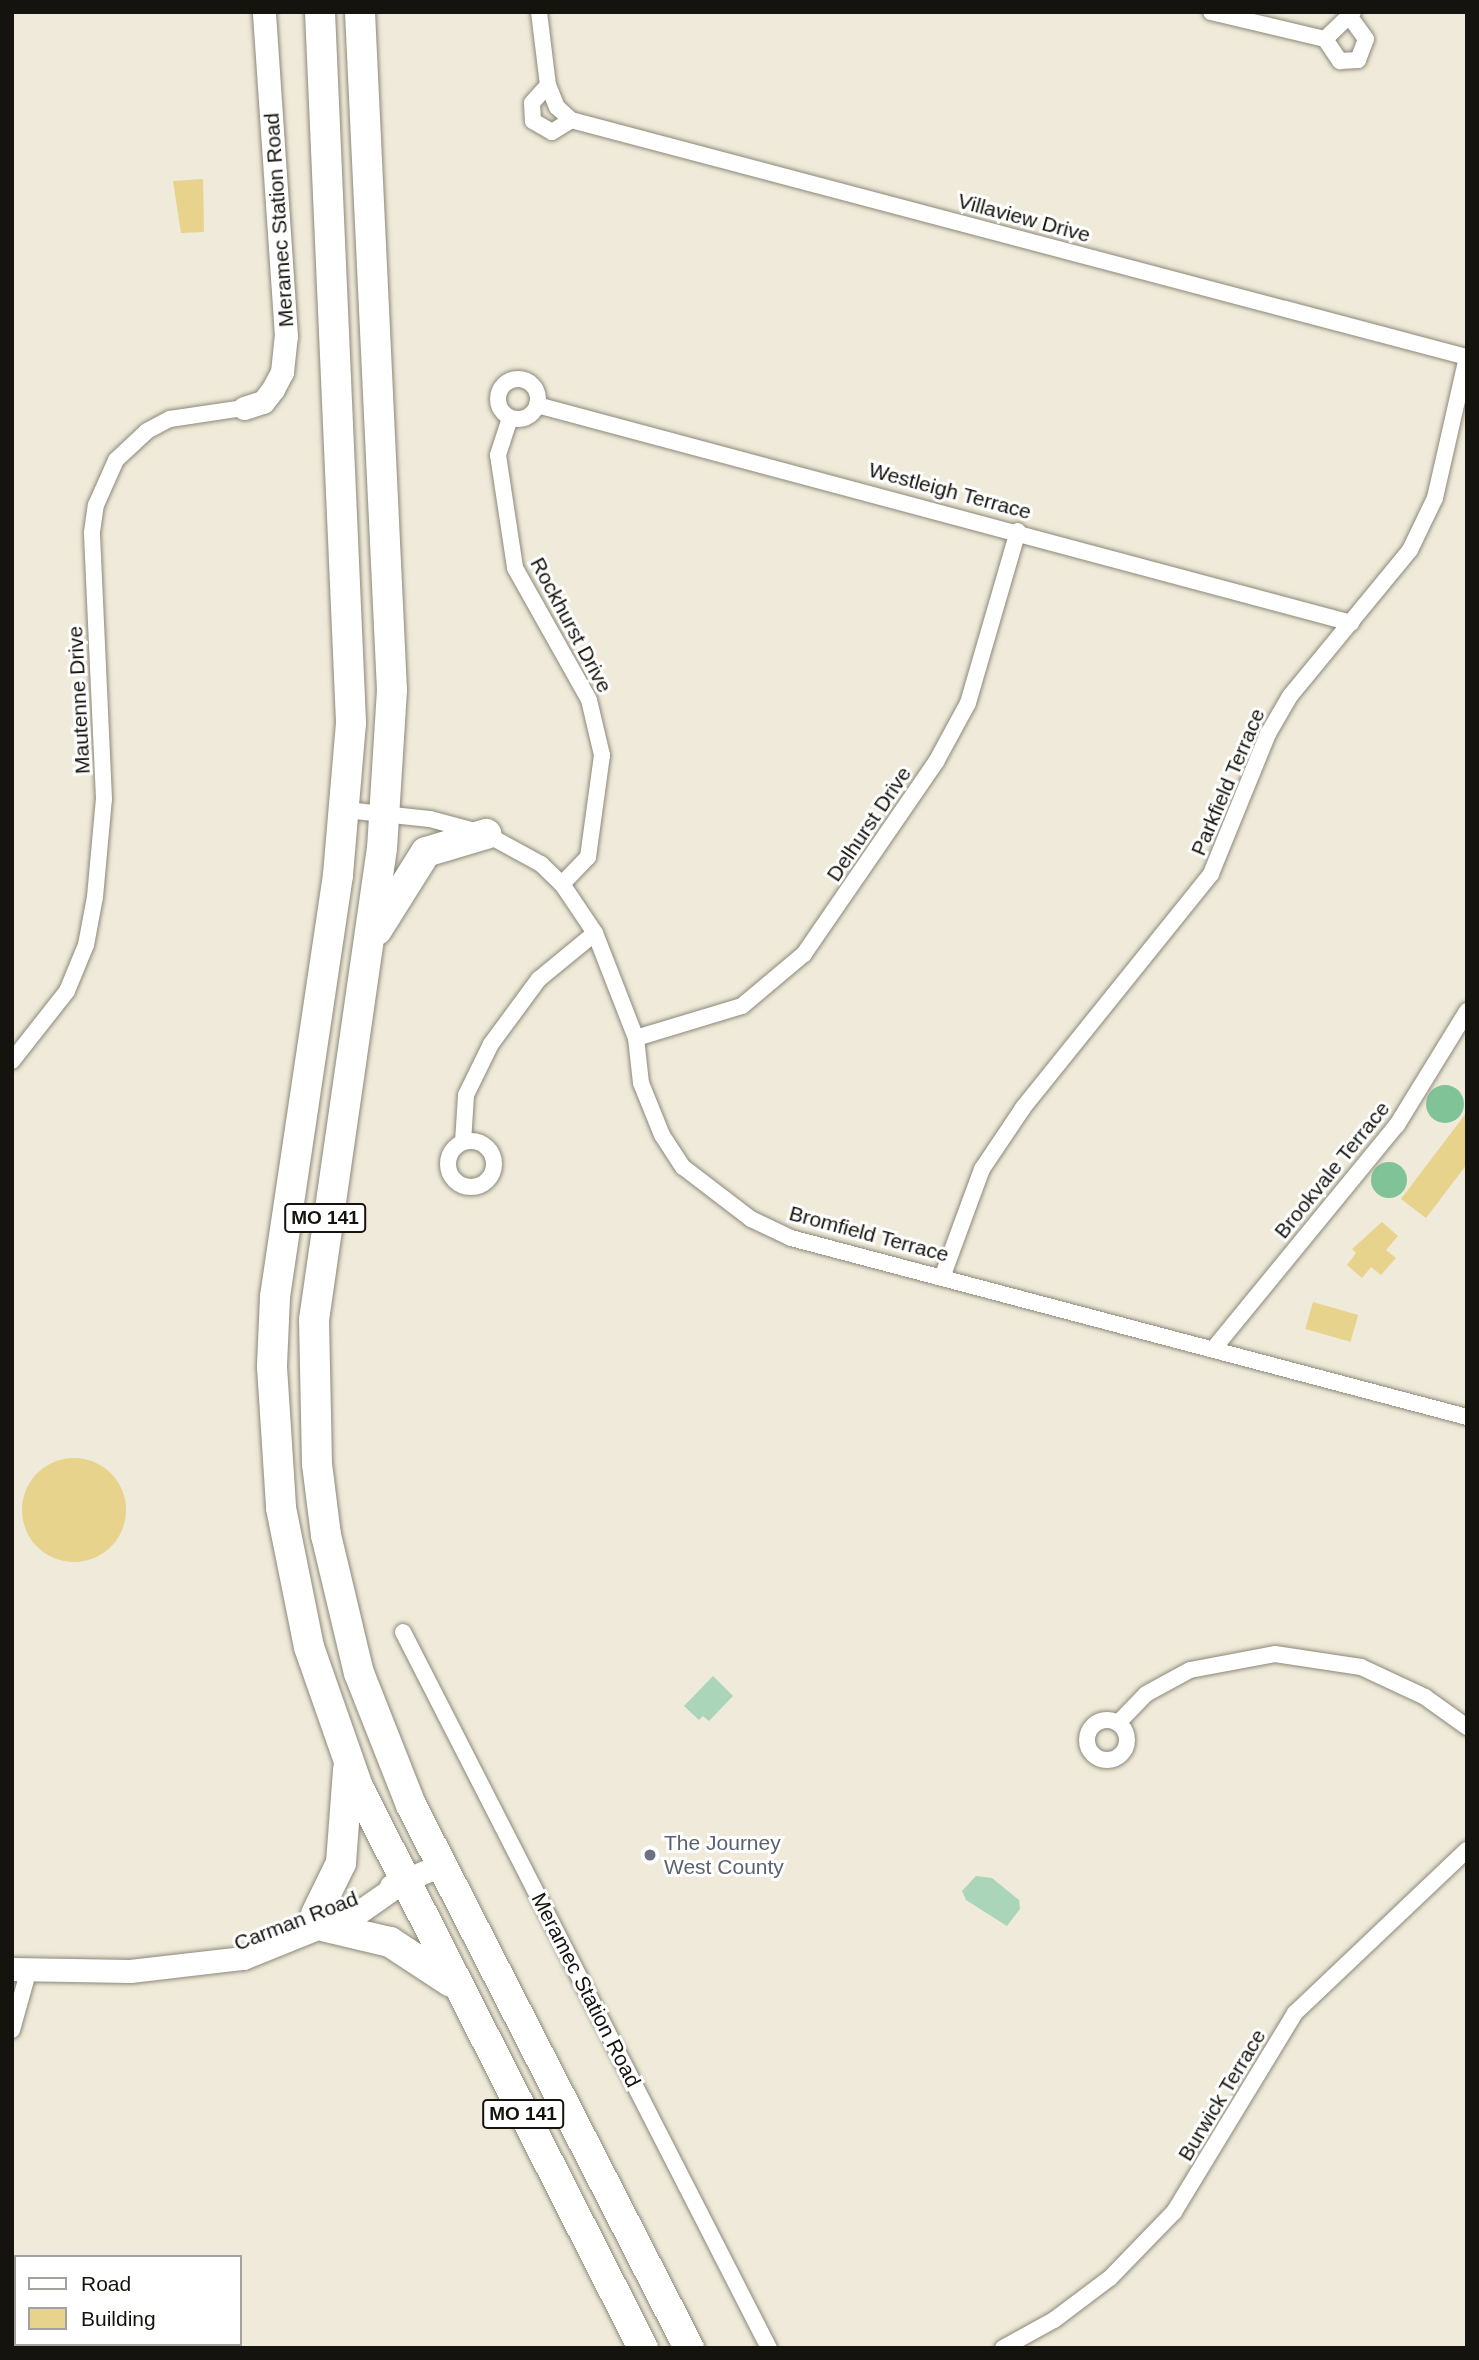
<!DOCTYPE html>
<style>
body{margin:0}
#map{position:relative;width:1479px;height:2360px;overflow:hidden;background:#efead9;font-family:Arial,sans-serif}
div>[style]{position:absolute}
.green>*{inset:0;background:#abd5b8}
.forest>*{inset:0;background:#80c397}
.round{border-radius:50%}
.building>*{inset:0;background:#e7d38c;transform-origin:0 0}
.roads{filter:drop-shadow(0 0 2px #8c8879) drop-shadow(0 0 2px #8c8879)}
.street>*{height:16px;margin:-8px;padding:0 8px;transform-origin:8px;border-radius:8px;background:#fff}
.street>.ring{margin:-8px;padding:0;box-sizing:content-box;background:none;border:16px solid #fff;border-radius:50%}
.secondary>*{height:23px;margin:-11.5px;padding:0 11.5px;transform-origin:11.5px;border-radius:11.5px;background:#fff}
.highway>*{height:30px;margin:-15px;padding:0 15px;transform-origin:15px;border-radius:15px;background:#fff}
.dots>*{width:19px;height:19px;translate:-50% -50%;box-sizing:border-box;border:4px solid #fff;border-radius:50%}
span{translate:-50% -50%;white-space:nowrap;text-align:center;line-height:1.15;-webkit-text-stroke:6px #fff;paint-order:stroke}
.shield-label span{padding:2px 5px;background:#fff;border:2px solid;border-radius:5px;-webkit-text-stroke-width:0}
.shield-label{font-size:19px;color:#14130d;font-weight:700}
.street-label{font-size:21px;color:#14130d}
.worship-label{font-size:21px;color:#5b616d}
.left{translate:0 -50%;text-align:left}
.frame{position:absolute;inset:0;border:14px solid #14130d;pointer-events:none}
.legend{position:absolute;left:14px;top:2255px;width:228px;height:91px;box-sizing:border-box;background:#fff;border:2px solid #a1a19e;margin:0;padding:9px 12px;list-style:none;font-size:21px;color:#14130d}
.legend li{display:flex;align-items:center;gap:14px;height:35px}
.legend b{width:35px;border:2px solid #a1a19e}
</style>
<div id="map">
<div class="green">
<i style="clip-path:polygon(713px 1676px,733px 1696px,709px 1721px,703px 1716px,699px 1720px,684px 1706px)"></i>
<i style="clip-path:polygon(976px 1876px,992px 1878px,1019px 1900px,1020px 1909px,1007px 1926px,966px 1900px,962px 1891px)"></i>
</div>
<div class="forest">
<i class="round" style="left:1426px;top:1085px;width:38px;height:38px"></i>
<i class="round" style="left:1371px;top:1162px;width:36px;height:36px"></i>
</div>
<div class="building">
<i style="clip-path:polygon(203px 179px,204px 232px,181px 233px,173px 181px)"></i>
<i style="clip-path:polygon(1467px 1112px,1467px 1164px,1426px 1218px,1401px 1199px)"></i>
<i style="clip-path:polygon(1382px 1222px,1398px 1236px,1386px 1250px,1396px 1258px,1381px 1275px,1371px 1267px,1362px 1278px,1347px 1265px,1356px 1253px,1352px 1249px)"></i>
<i style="left:1313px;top:1302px;width:47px;height:28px;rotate:16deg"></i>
<i class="round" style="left:22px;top:1458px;width:104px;height:104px"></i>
</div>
<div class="roads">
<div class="street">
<i style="left:539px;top:12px;width:74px;rotate:83deg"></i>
<i style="left:548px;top:85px;width:24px;rotate:68deg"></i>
<i style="left:557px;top:107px;width:19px;rotate:43deg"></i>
<i style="left:571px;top:120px;width:927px;rotate:14.82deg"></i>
<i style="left:1467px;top:357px;width:145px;rotate:102.8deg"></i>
<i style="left:1435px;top:498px;width:58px;rotate:115.7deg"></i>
<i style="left:1410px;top:550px;width:189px;rotate:129.4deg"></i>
<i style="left:1290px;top:696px;width:44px;rotate:120.1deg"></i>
<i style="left:1268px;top:734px;width:151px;rotate:112.2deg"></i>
<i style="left:1211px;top:874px;width:300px;rotate:128.8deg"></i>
<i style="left:1023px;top:1108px;width:73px;rotate:123.9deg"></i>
<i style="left:982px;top:1169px;width:113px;rotate:110.2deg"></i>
<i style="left:1211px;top:12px;width:117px;rotate:13.3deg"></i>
<i style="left:1325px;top:39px;width:39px;rotate:-44deg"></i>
<i style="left:1325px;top:39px;width:27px;rotate:56deg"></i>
<i style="left:1340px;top:61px;width:18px;rotate:-3deg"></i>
<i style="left:1358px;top:60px;width:22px;rotate:-69deg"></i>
<i style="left:1366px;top:39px;width:26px;rotate:-126deg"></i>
<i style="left:548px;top:85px;width:24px;rotate:132deg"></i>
<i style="left:532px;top:103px;width:18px;rotate:87deg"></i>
<i style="left:533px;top:121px;width:22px;rotate:30deg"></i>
<i style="left:552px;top:132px;width:22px;rotate:-32deg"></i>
<i class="ring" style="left:498px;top:379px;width:24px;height:24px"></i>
<i style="left:537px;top:405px;width:843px;rotate:14.99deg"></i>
<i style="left:510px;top:418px;width:39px;rotate:108deg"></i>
<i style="left:498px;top:455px;width:114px;rotate:81.4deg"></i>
<i style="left:515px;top:568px;width:151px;rotate:60.7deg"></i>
<i style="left:589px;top:700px;width:57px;rotate:76.7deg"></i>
<i style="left:602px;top:755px;width:103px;rotate:97.8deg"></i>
<i style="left:588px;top:857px;width:37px;rotate:134deg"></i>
<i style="left:346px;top:810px;width:84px;rotate:6.1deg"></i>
<i style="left:430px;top:819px;width:58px;rotate:15deg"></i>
<i style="left:486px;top:834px;width:63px;rotate:28.6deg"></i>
<i style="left:541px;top:864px;width:29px;rotate:44deg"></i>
<i style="left:562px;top:884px;width:59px;rotate:56deg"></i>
<i style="left:595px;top:933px;width:113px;rotate:68.7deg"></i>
<i style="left:636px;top:1038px;width:45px;rotate:83.7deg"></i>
<i style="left:641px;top:1083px;width:56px;rotate:68deg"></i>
<i style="left:662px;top:1135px;width:38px;rotate:57deg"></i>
<i style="left:683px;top:1167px;width:86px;rotate:37.4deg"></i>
<i style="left:751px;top:1219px;width:44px;rotate:25.4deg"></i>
<i style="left:791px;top:1238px;width:699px;rotate:14.83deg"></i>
<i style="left:636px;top:1038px;width:111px;rotate:-16.8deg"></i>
<i style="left:742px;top:1006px;width:81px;rotate:-40deg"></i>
<i style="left:804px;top:954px;width:233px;rotate:-55.5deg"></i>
<i style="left:936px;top:762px;width:67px;rotate:-61.5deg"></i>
<i style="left:968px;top:703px;width:179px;rotate:-73.8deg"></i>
<i style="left:12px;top:1061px;width:89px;rotate:-51.8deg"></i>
<i style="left:67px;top:991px;width:50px;rotate:-67.6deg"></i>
<i style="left:86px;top:945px;width:49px;rotate:-79.4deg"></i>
<i style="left:95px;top:897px;width:98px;rotate:-84.8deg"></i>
<i style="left:104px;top:799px;width:267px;rotate:-92.6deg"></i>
<i style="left:92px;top:532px;width:27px;rotate:-82deg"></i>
<i style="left:96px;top:505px;width:49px;rotate:-66deg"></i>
<i style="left:116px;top:460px;width:42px;rotate:-43.1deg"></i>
<i style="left:147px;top:431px;width:26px;rotate:-28deg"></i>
<i style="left:170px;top:419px;width:75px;rotate:-8.5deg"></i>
<i class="ring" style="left:448px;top:1141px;width:30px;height:30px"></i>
<i style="left:463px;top:1142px;width:47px;rotate:-86.3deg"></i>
<i style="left:466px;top:1095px;width:57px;rotate:-63.9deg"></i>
<i style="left:491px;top:1044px;width:81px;rotate:-53.6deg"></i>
<i style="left:539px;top:979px;width:72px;rotate:-39.4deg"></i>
<i style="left:1215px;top:1347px;width:287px;rotate:-50.7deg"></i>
<i style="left:1397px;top:1125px;width:134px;rotate:-58.4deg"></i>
<i style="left:403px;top:1632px;width:804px;rotate:62.93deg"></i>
<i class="ring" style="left:1087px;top:1720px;width:24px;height:24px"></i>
<i style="left:1118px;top:1723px;width:40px;rotate:-46deg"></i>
<i style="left:1146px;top:1694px;width:50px;rotate:-28.6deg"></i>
<i style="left:1190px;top:1670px;width:86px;rotate:-10.7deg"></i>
<i style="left:1275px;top:1654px;width:87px;rotate:8.6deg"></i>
<i style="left:1361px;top:1667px;width:71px;rotate:25.1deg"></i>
<i style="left:1425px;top:1697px;width:52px;rotate:35.5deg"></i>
<i style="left:12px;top:2030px;width:63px;rotate:-74.4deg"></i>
<i style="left:1003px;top:2348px;width:58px;rotate:-28.8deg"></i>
<i style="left:1054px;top:2320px;width:70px;rotate:-36.9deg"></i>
<i style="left:1110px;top:2278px;width:92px;rotate:-45.9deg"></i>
<i style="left:1174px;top:2212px;width:233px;rotate:-58.7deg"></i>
<i style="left:1295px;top:2013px;width:237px;rotate:-43.5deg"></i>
</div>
<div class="secondary">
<i style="left:244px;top:408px;width:20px;rotate:-18deg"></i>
<i style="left:263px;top:402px;width:16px;rotate:-52deg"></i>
<i style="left:273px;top:389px;width:19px;rotate:-62deg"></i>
<i style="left:282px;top:372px;width:36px;rotate:-84deg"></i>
<i style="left:286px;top:336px;width:325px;rotate:-93.9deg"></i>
<i style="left:391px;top:1886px;width:54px;rotate:-22.8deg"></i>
<i style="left:12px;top:1969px;width:118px;rotate:1deg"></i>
<i style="left:130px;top:1971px;width:114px;rotate:-6.6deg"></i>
<i style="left:243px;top:1958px;width:128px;rotate:-22deg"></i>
<i style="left:362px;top:1910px;width:49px;rotate:-35deg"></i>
</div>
<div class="highway">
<i style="left:320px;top:12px;width:712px;rotate:87.5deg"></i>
<i style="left:351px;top:723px;width:153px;rotate:94.9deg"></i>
<i style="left:338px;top:875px;width:427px;rotate:98.5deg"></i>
<i style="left:275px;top:1297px;width:70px;rotate:92.5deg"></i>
<i style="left:272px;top:1367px;width:141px;rotate:86.3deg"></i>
<i style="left:281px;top:1508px;width:142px;rotate:78.6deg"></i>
<i style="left:309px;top:1647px;width:148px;rotate:70.7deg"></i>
<i style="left:358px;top:1787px;width:629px;rotate:63.07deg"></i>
<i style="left:360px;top:12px;width:679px;rotate:87.3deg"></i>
<i style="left:392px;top:690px;width:158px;rotate:93.6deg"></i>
<i style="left:382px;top:848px;width:477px;rotate:98.2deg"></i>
<i style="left:314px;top:1320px;width:144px;rotate:88.8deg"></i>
<i style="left:317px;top:1464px;width:72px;rotate:82.8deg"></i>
<i style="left:326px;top:1535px;width:142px;rotate:76.6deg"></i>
<i style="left:359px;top:1673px;width:142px;rotate:68.5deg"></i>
<i style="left:411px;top:1805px;width:610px;rotate:62.89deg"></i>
<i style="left:377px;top:930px;width:92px;rotate:-57.9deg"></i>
<i style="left:426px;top:852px;width:63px;rotate:-16.7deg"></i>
<i style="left:316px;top:1914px;width:57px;rotate:-63.9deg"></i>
<i style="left:341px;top:1863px;width:94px;rotate:-85.7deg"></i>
<i style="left:326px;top:1927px;width:66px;rotate:13.2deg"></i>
<i style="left:390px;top:1942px;width:73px;rotate:33.3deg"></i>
</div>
</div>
<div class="dots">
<i style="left:650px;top:1855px;background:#6b7280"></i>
</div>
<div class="shield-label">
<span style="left:325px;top:1218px">MO 141</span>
<span style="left:523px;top:2114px">MO 141</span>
</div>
<div class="street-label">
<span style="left:1024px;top:218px;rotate:15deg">Villaview Drive</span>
<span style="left:279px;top:220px;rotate:-94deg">Meramec Station Road</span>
<span style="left:950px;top:491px;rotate:15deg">Westleigh Terrace</span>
<span style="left:571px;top:625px;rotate:62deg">Rockhurst Drive</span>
<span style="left:79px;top:700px;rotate:-93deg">Mautenne Drive</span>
<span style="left:1228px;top:782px;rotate:-67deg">Parkfield Terrace</span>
<span style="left:869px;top:824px;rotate:-56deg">Delhurst Drive</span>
<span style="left:1332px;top:1170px;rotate:-51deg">Brookvale Terrace</span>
<span style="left:869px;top:1234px;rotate:15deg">Bromfield Terrace</span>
<span style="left:296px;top:1921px;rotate:-21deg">Carman Road</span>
<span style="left:586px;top:1990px;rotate:63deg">Meramec Station Road</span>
<span style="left:1222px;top:2095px;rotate:-59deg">Burwick Terrace</span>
</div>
<div class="worship-label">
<span class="left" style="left:664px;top:1855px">The Journey<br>West County</span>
</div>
<div class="frame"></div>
<ul class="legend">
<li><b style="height:9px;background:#fff"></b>Road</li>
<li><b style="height:19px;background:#e7d38c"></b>Building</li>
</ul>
</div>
